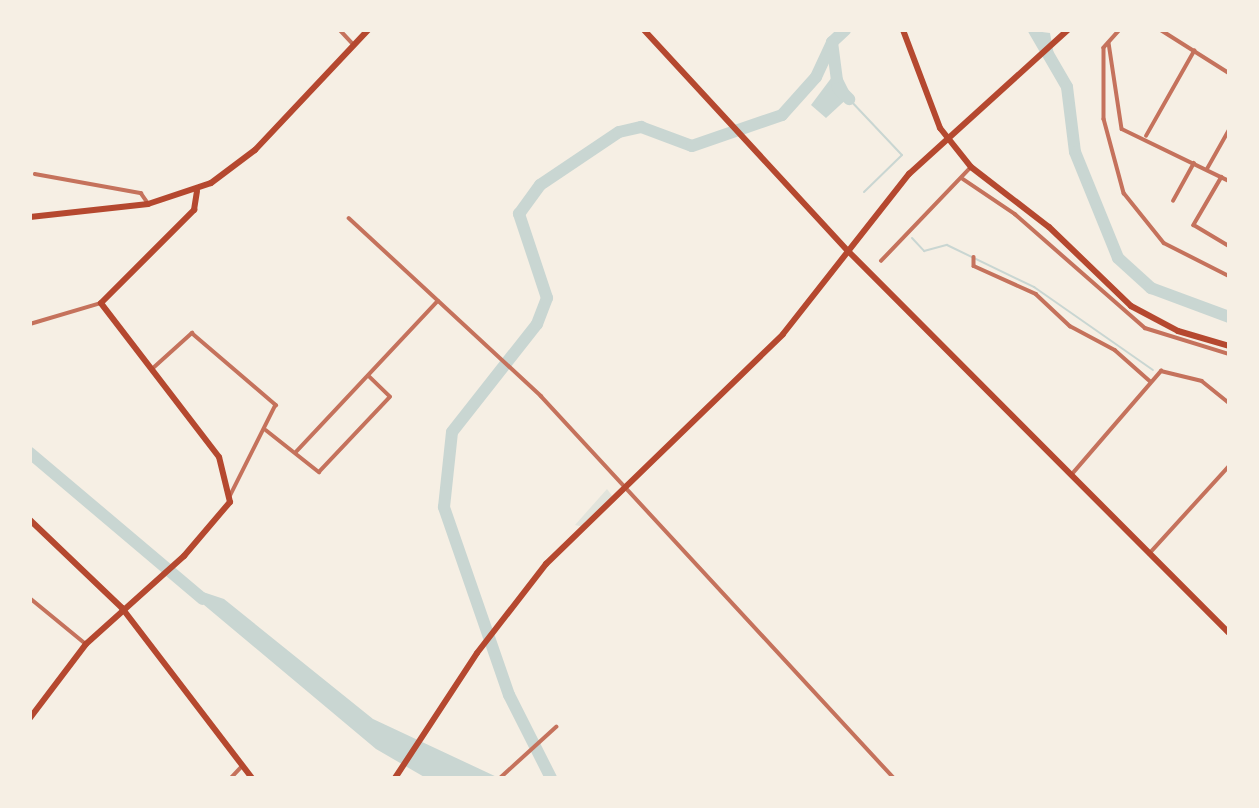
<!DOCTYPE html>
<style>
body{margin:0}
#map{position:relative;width:1259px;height:808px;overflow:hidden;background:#f6efe4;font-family:"DejaVu Sans",sans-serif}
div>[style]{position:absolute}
.green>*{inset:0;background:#e2e4dc}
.water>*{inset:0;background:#c9d6d2}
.stream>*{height:2px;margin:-1px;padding:0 1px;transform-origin:1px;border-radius:1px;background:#c9d6d2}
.river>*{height:12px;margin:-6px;padding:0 6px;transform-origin:6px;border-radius:6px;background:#c9d6d2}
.minor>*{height:3.5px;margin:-1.75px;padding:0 1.75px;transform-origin:1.75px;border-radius:1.75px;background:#c5725c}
.primary>*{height:6px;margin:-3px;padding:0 3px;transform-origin:3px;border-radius:3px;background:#b5482f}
.trunk>*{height:6px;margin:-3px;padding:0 3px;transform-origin:3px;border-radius:3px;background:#b5482f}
span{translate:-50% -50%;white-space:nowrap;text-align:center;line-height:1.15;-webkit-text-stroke:7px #f6efe4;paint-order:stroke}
.frame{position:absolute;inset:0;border:32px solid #f6efe4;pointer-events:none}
</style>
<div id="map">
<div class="green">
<i style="clip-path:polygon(607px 489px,613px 497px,584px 527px,575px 525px)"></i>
</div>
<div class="water">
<i style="clip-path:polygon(1026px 30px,1050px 33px,1057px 72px,1037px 37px)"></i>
<i style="clip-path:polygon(838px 69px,851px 95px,826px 118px,811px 105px)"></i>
<i style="clip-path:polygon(179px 584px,224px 599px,373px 719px,499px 778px,426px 778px,376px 749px)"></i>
</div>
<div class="stream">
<i style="left:849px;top:99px;width:77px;rotate:46.6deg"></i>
<i style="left:902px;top:155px;width:53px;rotate:135.8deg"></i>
<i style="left:912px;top:238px;width:18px;rotate:47deg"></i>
<i style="left:924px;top:251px;width:24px;rotate:-15deg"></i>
<i style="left:947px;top:245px;width:97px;rotate:25.8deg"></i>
<i style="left:1034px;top:287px;width:145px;rotate:34.9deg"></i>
</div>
<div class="river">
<i style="left:845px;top:30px;width:18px;rotate:137deg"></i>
<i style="left:832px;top:42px;width:46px;rotate:82.6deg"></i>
<i style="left:838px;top:88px;width:16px;rotate:45deg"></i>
<i style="left:1034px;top:30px;width:66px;rotate:59.9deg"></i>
<i style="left:1067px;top:87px;width:65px;rotate:83deg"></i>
<i style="left:1075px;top:152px;width:114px;rotate:67.9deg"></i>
<i style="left:1118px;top:258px;width:45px;rotate:42.3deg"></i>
<i style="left:1151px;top:288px;width:83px;rotate:20.4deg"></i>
<i style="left:30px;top:453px;width:226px;rotate:40.2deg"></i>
<i style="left:551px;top:778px;width:93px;rotate:-116.8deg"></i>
<i style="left:509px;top:695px;width:199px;rotate:-109.1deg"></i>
<i style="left:444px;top:507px;width:75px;rotate:-83.9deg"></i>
<i style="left:452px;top:432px;width:137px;rotate:-51.8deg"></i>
<i style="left:537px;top:324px;width:28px;rotate:-69deg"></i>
<i style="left:547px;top:298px;width:89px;rotate:-108.4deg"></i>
<i style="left:519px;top:214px;width:36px;rotate:-54deg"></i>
<i style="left:540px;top:185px;width:95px;rotate:-33.9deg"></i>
<i style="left:619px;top:132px;width:23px;rotate:-13deg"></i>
<i style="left:641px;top:127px;width:54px;rotate:20.4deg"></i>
<i style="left:692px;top:146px;width:95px;rotate:-19deg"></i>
<i style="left:782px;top:115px;width:51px;rotate:-48.2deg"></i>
<i style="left:816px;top:77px;width:38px;rotate:-65deg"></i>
</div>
<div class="minor">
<i style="left:340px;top:30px;width:19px;rotate:47deg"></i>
<i style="left:1120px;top:30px;width:24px;rotate:132deg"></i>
<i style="left:1104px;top:48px;width:71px;rotate:90deg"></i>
<i style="left:1104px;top:119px;width:77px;rotate:74.9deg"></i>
<i style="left:1124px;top:193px;width:64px;rotate:51.3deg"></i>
<i style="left:1164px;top:243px;width:73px;rotate:26.9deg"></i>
<i style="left:1161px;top:30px;width:80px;rotate:32.3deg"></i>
<i style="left:1109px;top:43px;width:87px;rotate:81.4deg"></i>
<i style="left:1122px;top:129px;width:119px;rotate:25.9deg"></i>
<i style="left:1146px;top:136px;width:98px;rotate:-60.5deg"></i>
<i style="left:1207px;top:169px;width:45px;rotate:-60.6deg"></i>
<i style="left:35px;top:174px;width:108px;rotate:10.2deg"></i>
<i style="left:141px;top:193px;width:12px;rotate:55deg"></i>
<i style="left:1222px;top:177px;width:56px;rotate:120.3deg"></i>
<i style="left:1194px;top:225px;width:41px;rotate:31deg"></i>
<i style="left:963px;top:179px;width:63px;rotate:33.9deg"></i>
<i style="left:1015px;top:214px;width:173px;rotate:41.2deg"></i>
<i style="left:1145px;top:328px;width:88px;rotate:17.2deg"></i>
<i style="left:1173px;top:201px;width:43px;rotate:-61.1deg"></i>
<i style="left:349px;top:218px;width:262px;rotate:42.8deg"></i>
<i style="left:541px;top:396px;width:520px;rotate:47.26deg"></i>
<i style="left:974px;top:257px;width:9px;rotate:90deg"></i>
<i style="left:974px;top:266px;width:68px;rotate:24.3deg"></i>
<i style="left:1036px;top:294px;width:47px;rotate:43.3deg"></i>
<i style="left:1070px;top:326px;width:51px;rotate:28.1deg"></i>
<i style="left:1115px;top:350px;width:47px;rotate:41.5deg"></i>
<i style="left:881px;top:261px;width:130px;rotate:-46.2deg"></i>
<i style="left:30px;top:324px;width:74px;rotate:-16.5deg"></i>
<i style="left:152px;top:369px;width:54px;rotate:-42deg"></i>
<i style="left:192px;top:333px;width:111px;rotate:40.6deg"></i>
<i style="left:276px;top:405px;width:103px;rotate:116.6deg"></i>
<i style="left:266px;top:430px;width:68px;rotate:38.4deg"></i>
<i style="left:319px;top:472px;width:103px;rotate:-46.6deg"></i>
<i style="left:390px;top:397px;width:30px;rotate:-136deg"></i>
<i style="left:296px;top:452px;width:207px;rotate:-46.8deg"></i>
<i style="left:1073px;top:473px;width:135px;rotate:-49.2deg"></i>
<i style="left:1161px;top:371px;width:42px;rotate:13.7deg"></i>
<i style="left:1202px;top:381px;width:35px;rotate:39deg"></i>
<i style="left:1149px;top:554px;width:119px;rotate:-47.7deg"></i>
<i style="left:30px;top:598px;width:72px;rotate:39.4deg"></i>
<i style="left:231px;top:778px;width:16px;rotate:-47deg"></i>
<i style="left:500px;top:778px;width:76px;rotate:-42.3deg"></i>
</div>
<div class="primary">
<i style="left:30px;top:520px;width:127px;rotate:43.7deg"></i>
<i style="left:122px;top:608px;width:214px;rotate:52.6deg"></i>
<i style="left:30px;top:718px;width:93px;rotate:-52.9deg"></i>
<i style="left:86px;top:644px;width:132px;rotate:-41.9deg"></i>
<i style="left:184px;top:556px;width:71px;rotate:-49.6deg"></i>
<i style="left:230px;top:502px;width:46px;rotate:-103.7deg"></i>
<i style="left:219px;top:457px;width:194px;rotate:-127.5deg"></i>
<i style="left:101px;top:303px;width:132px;rotate:-45deg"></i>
<i style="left:194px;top:210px;width:19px;rotate:-81deg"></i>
</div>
<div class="trunk">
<i style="left:644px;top:30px;width:302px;rotate:47.3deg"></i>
<i style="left:849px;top:252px;width:538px;rotate:45.08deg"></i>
<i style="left:903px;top:30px;width:105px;rotate:69.3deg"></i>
<i style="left:940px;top:128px;width:50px;rotate:51.5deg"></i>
<i style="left:971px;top:167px;width:98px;rotate:37.6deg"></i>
<i style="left:1049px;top:227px;width:114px;rotate:43.9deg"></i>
<i style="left:1131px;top:306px;width:53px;rotate:28deg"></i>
<i style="left:1178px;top:331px;width:53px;rotate:16.4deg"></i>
<i style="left:30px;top:217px;width:119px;rotate:-6.3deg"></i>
<i style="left:148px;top:204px;width:66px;rotate:-18.4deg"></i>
<i style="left:211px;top:183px;width:55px;rotate:-36.9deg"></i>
<i style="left:255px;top:150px;width:165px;rotate:-46.7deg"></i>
<i style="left:395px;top:778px;width:149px;rotate:-56.7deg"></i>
<i style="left:477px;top:653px;width:113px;rotate:-52.2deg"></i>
<i style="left:546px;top:564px;width:330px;rotate:-44.1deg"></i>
<i style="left:783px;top:334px;width:204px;rotate:-51.8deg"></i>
<i style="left:909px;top:174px;width:215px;rotate:-42.2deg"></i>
</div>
<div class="frame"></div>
</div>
